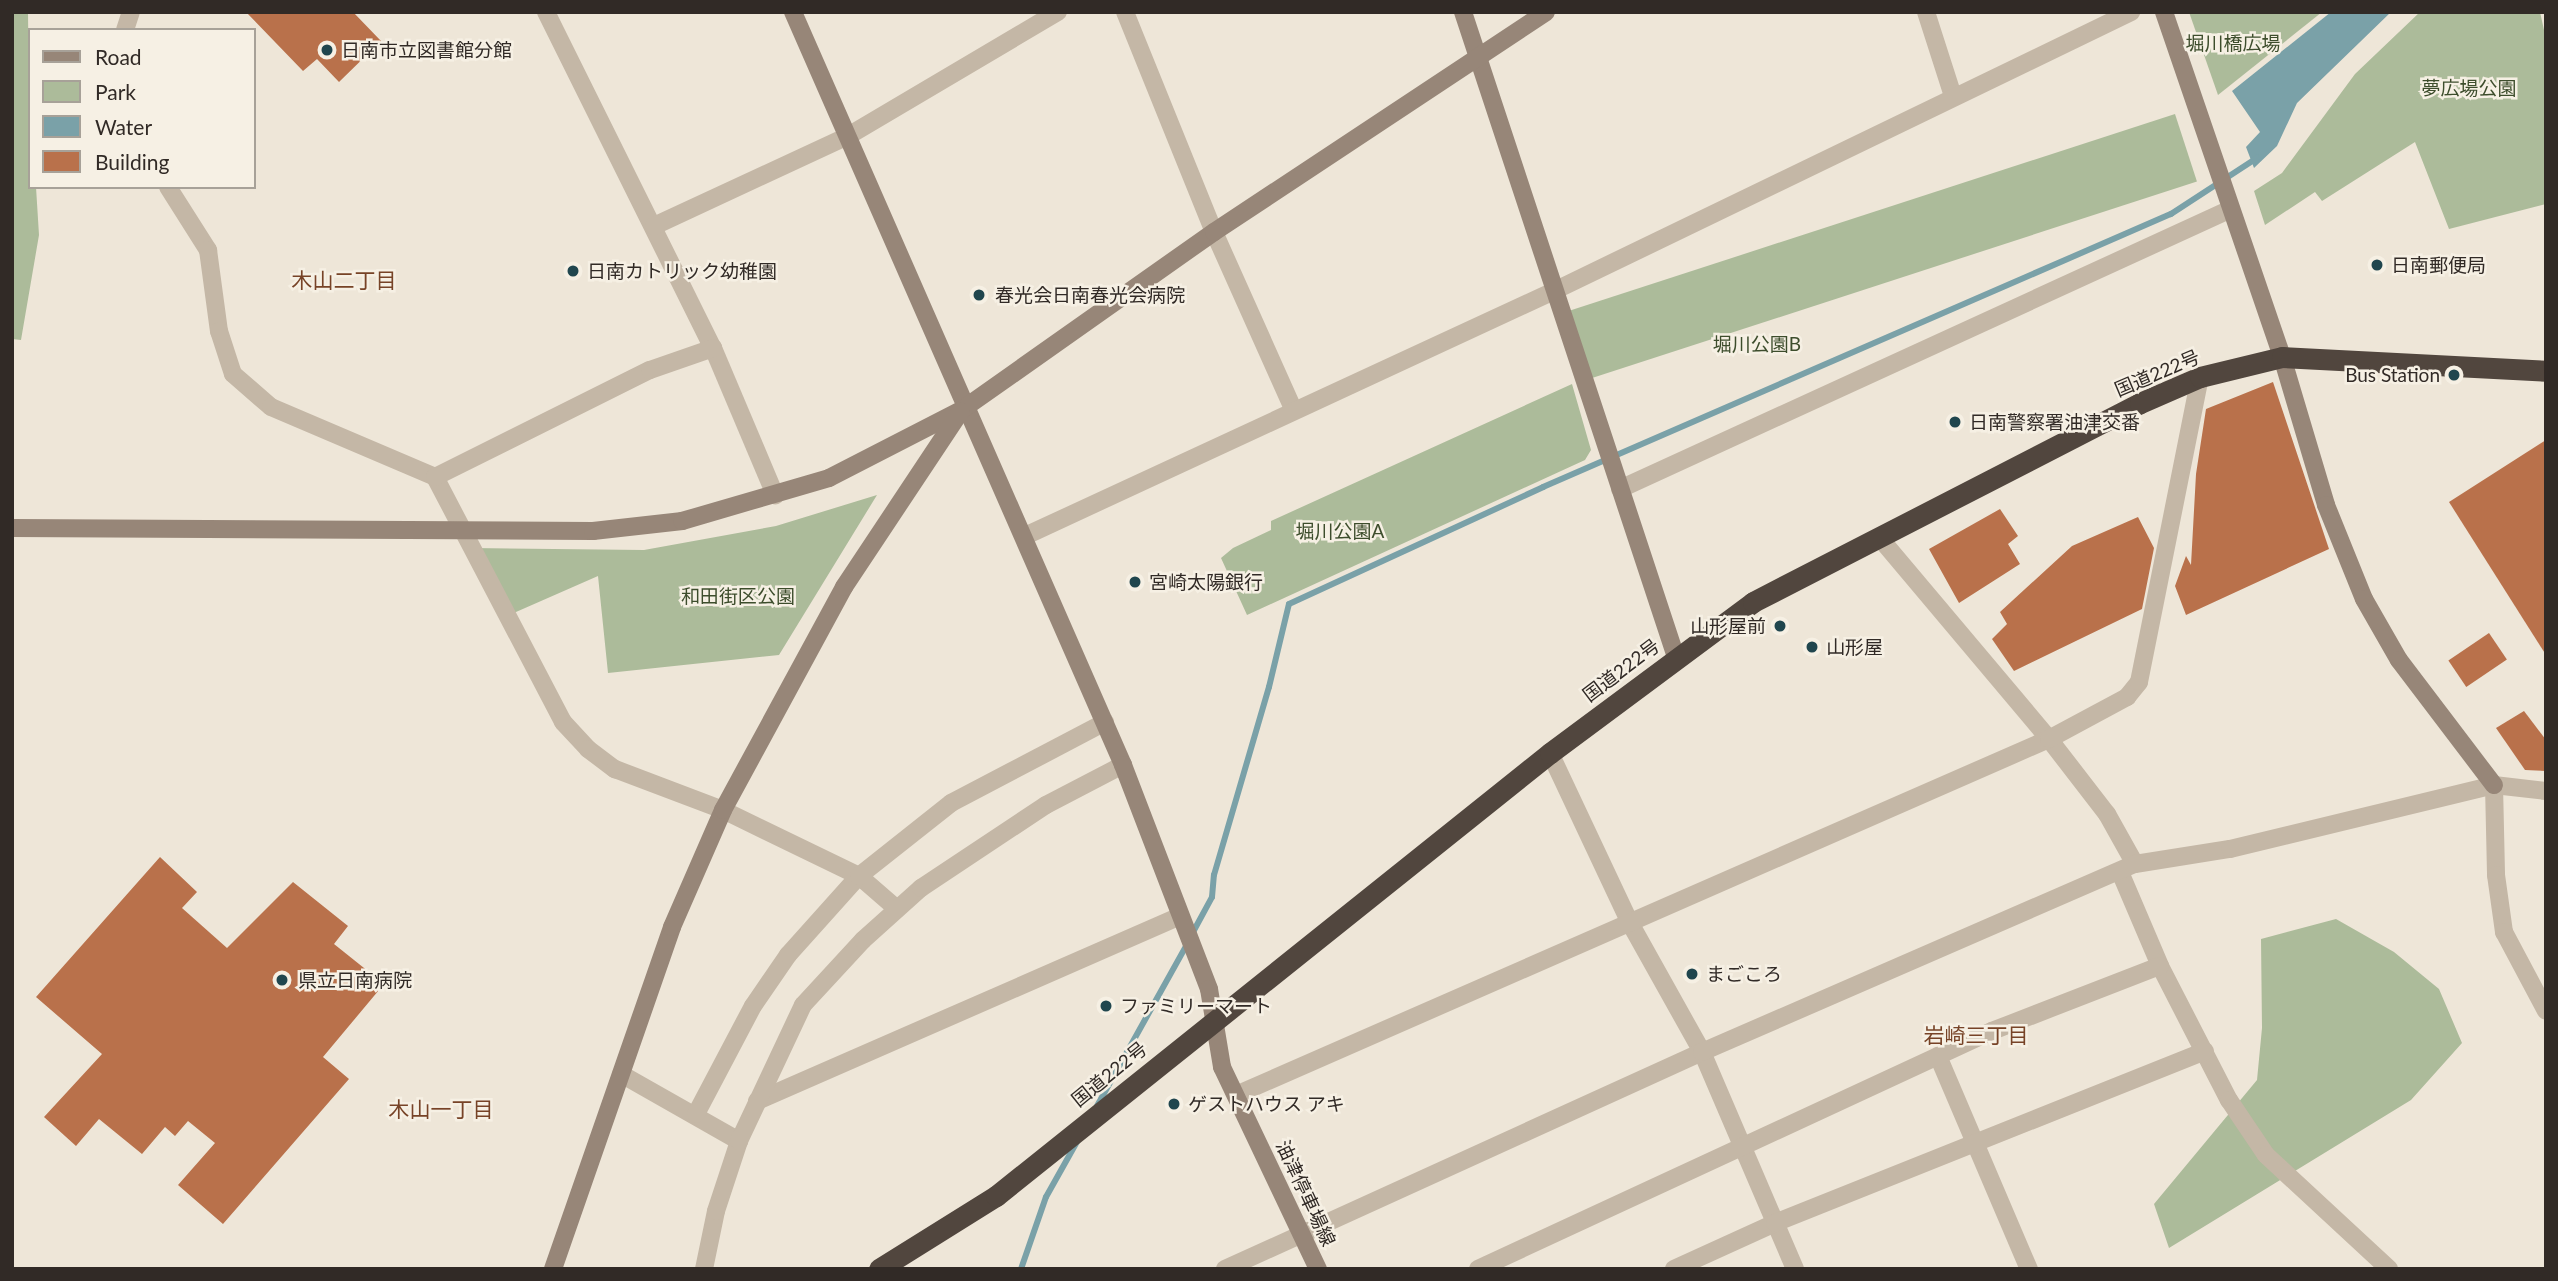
<!DOCTYPE html>
<meta charset="utf-8">
<style>
body{margin:0}
#map{position:relative;width:2558px;height:1281px;overflow:hidden;background:#eee6d8;font-family:Lato,"Noto Sans JP",sans-serif}
div>[style]{position:absolute}
.green>*{inset:0;background:#acbb9a;transform-origin:0 0}
.water>*{inset:0;background:#7aa1a8}
.stream>*{height:6px;margin:-3px;padding:0 3px;transform-origin:3px;border-radius:3px;background:#7aa1a8}
.building>*{inset:0;background:#b9714b;transform-origin:0 0}
.street>*{height:18px;margin:-9px;padding:0 9px;transform-origin:9px;border-radius:9px;background:#c4b7a6}
.secondary>*{height:18px;margin:-9px;padding:0 9px;transform-origin:9px;border-radius:9px;background:#978678}
.highway>*{height:21px;margin:-10.5px;padding:0 10.5px;transform-origin:10.5px;border-radius:10.5px;background:#51463e}
.dots>*{width:19px;height:19px;translate:-50% -50%;box-sizing:border-box;border:4px solid #f6f0e4;border-radius:50%}
span{translate:-50% -50%;white-space:nowrap;text-align:center;line-height:1.15;-webkit-text-stroke:5px #f6f0e4;paint-order:stroke}
.park-label{font-size:19px;color:#3d4d2c}
.poi-label{font-size:19px;color:#312a26}
.left{translate:0 -50%;text-align:left}
.right{translate:-100% -50%;text-align:right}
.street-label{font-size:19px;color:#312a26}
.neighbourhood-label{font-size:21px;color:#774327}
.frame{position:absolute;inset:0;border:14px solid #312a26;pointer-events:none}
.legend{position:absolute;left:28px;top:28px;width:228px;height:161px;box-sizing:border-box;background:#f6f0e4;border:2px solid #a7a198;margin:0;padding:9px 12px;list-style:none;font-size:21px;color:#312a26}
.legend li{display:flex;align-items:center;gap:14px;height:35px}
.legend b{width:35px;border:2px solid #a7a198}
</style>
<div id="map">
<div class="green">
<i style="clip-path:polygon(12px 12px,28px 12px,30px 187px,36px 187px,39px 235px,21px 340px,12px 339px)"></i>
<i style="clip-path:polygon(2189px 12px,2322px 12px,2218px 95px)"></i>
<i style="clip-path:polygon(2420px 12px,2540px 12px,2546px 39px,2546px 204px,2449px 229px,2415px 142px,2322px 201px,2315px 192px,2265px 225px,2254px 191px,2282px 173px,2355px 74px)"></i>
<i style="left:2175px;top:114px;width:71px;height:636px;rotate:72deg"></i>
<i style="clip-path:polygon(1572px 384px,1591px 450px,1585px 460px,1247px 615px,1221px 558px,1233px 548px,1271px 530px,1271px 521px)"></i>
<i style="clip-path:polygon(877px 495px,779px 655px,608px 673px,598px 576px,507px 616px,471px 548px,644px 550px,776px 526px)"></i>
<i style="clip-path:polygon(2336px 919px,2394px 952px,2439px 989px,2462px 1043px,2411px 1100px,2169px 1248px,2154px 1204px,2257px 1080px,2262px 1028px,2261px 939px)"></i>
</div>
<div class="water">
<i style="clip-path:polygon(2331px 12px,2391px 12px,2297px 103px,2277px 146px,2254px 168px,2246px 147px,2260px 132px,2232px 91px)"></i>
</div>
<div class="stream">
<i style="left:1192px;top:934px;width:42px;rotate:-61.6deg"></i>
<i style="left:1212px;top:897px;width:22px;rotate:-85deg"></i>
<i style="left:1214px;top:875px;width:196px;rotate:-73.7deg"></i>
<i style="left:1269px;top:687px;width:85px;rotate:-76.5deg"></i>
<i style="left:1289px;top:604px;width:280px;rotate:-24.7deg"></i>
<i style="left:1543px;top:487px;width:685px;rotate:-23.5deg"></i>
<i style="left:2171px;top:214px;width:103px;rotate:-33.1deg"></i>
<i style="left:1097px;top:1106px;width:185px;rotate:-60.9deg"></i>
<i style="left:1021px;top:1269px;width:76px;rotate:-70.9deg"></i>
<i style="left:1046px;top:1197px;width:65px;rotate:-60.7deg"></i>
</div>
<div class="building">
<i style="clip-path:polygon(246px 12px,353px 12px,381px 41px,339px 82px,317px 59px,303px 71px)"></i>
<i style="clip-path:polygon(2273px 382px,2329px 549px,2186px 615px,2175px 586px,2186px 556px,2191px 565px,2196px 474px,2206px 409px)"></i>
<i style="clip-path:polygon(2546px 440px,2546px 655px,2449px 502px)"></i>
<i style="clip-path:polygon(2000px 509px,2018px 536px,2008px 544px,2020px 564px,1959px 603px,1929px 549px)"></i>
<i style="clip-path:polygon(2138px 517px,2154px 548px,2142px 609px,2014px 671px,1992px 639px,2007px 624px,2000px 612px,2072px 546px)"></i>
<i style="left:2489px;top:633px;width:32px;height:49px;rotate:56deg"></i>
<i style="clip-path:polygon(2524px 711px,2546px 740px,2546px 771px,2525px 770px,2496px 728px)"></i>
<i style="clip-path:polygon(160px 857px,197px 892px,182px 908px,227px 948px,293px 882px,348px 926px,334px 944px,384px 984px,323px 1057px,349px 1079px,223px 1224px,178px 1185px,215px 1143px,188px 1121px,175px 1136px,165px 1127px,142px 1154px,99px 1119px,76px 1146px,44px 1117px,102px 1054px,36px 997px)"></i>
</div>
<div class="street">
<i style="left:546px;top:12px;width:375px;rotate:63.6deg"></i>
<i style="left:713px;top:348px;width:160px;rotate:67.1deg"></i>
<i style="left:1125px;top:12px;width:237px;rotate:68deg"></i>
<i style="left:1214px;top:232px;width:194px;rotate:65.9deg"></i>
<i style="left:1926px;top:12px;width:88px;rotate:72.2deg"></i>
<i style="left:125px;top:30px;width:19px;rotate:-72deg"></i>
<i style="left:168px;top:187px;width:75px;rotate:57.6deg"></i>
<i style="left:208px;top:250px;width:82px;rotate:82.3deg"></i>
<i style="left:219px;top:331px;width:45px;rotate:72deg"></i>
<i style="left:233px;top:374px;width:50px;rotate:41deg"></i>
<i style="left:271px;top:407px;width:178px;rotate:23.1deg"></i>
<i style="left:435px;top:477px;width:276px;rotate:62.4deg"></i>
<i style="left:563px;top:722px;width:37px;rotate:47deg"></i>
<i style="left:588px;top:749px;width:34px;rotate:37deg"></i>
<i style="left:615px;top:769px;width:116px;rotate:20.8deg"></i>
<i style="left:723px;top:810px;width:151px;rotate:25.9deg"></i>
<i style="left:859px;top:876px;width:50px;rotate:41deg"></i>
<i style="left:654px;top:226px;width:214px;rotate:-24.9deg"></i>
<i style="left:848px;top:136px;width:244px;rotate:-30.6deg"></i>
<i style="left:435px;top:477px;width:240px;rotate:-26.5deg"></i>
<i style="left:650px;top:370px;width:67px;rotate:-19.2deg"></i>
<i style="left:1620px;top:489px;width:672px;rotate:-24.62deg"></i>
<i style="left:1025px;top:536px;width:585px;rotate:-24.86deg"></i>
<i style="left:1556px;top:290px;width:639px;rotate:-25.8deg"></i>
<i style="left:1879px;top:537px;width:264px;rotate:49.9deg"></i>
<i style="left:2049px;top:739px;width:95px;rotate:52.3deg"></i>
<i style="left:2107px;top:814px;width:57px;rotate:60.8deg"></i>
<i style="left:1550px;top:753px;width:188px;rotate:64.8deg"></i>
<i style="left:1630px;top:923px;width:148px;rotate:60.8deg"></i>
<i style="left:1702px;top:1052px;width:236px;rotate:66.8deg"></i>
<i style="left:2494px;top:785px;width:90px;rotate:88.7deg"></i>
<i style="left:2496px;top:875px;width:58px;rotate:82deg"></i>
<i style="left:2504px;top:932px;width:89px;rotate:62deg"></i>
<i style="left:2120px;top:872px;width:102px;rotate:66.9deg"></i>
<i style="left:2160px;top:966px;width:151px;rotate:62.8deg"></i>
<i style="left:2229px;top:1100px;width:66px;rotate:56.1deg"></i>
<i style="left:2266px;top:1155px;width:168px;rotate:42.8deg"></i>
<i style="left:1938px;top:1056px;width:232px;rotate:66.9deg"></i>
<i style="left:621px;top:1074px;width:136px;rotate:29.6deg"></i>
<i style="left:1236px;top:1095px;width:888px;rotate:-23.65deg"></i>
<i style="left:2049px;top:739px;width:89px;rotate:-28.3deg"></i>
<i style="left:2127px;top:697px;width:19px;rotate:-51deg"></i>
<i style="left:2139px;top:682px;width:311px;rotate:-78.7deg"></i>
<i style="left:757px;top:1101px;width:460px;rotate:-23.6deg"></i>
<i style="left:696px;top:1114px;width:122px;rotate:-62.2deg"></i>
<i style="left:753px;top:1006px;width:62px;rotate:-55.5deg"></i>
<i style="left:788px;top:955px;width:106px;rotate:-48.1deg"></i>
<i style="left:859px;top:876px;width:117px;rotate:-38.4deg"></i>
<i style="left:951px;top:803px;width:174px;rotate:-27.7deg"></i>
<i style="left:704px;top:1269px;width:59px;rotate:-78.3deg"></i>
<i style="left:716px;top:1211px;width:74px;rotate:-71.8deg"></i>
<i style="left:739px;top:1141px;width:150px;rotate:-64.8deg"></i>
<i style="left:803px;top:1005px;width:88px;rotate:-47.3deg"></i>
<i style="left:863px;top:940px;width:78px;rotate:-41.9deg"></i>
<i style="left:921px;top:888px;width:150px;rotate:-33.6deg"></i>
<i style="left:1046px;top:805px;width:87px;rotate:-27.5deg"></i>
<i style="left:1225px;top:1269px;width:524px;rotate:-24.46deg"></i>
<i style="left:1702px;top:1052px;width:472px;rotate:-23.5deg"></i>
<i style="left:2135px;top:864px;width:96px;rotate:-9deg"></i>
<i style="left:2230px;top:849px;width:272px;rotate:-13.6deg"></i>
<i style="left:2494px;top:785px;width:52px;rotate:6.6deg"></i>
<i style="left:1478px;top:1269px;width:566px;rotate:-24.85deg"></i>
<i style="left:1992px;top:1031px;width:180px;rotate:-21.2deg"></i>
<i style="left:1674px;top:1269px;width:111px;rotate:-24.5deg"></i>
<i style="left:1775px;top:1223px;width:463px;rotate:-21.8deg"></i>
</div>
<div class="secondary">
<i style="left:793px;top:12px;width:822px;rotate:66.33deg"></i>
<i style="left:1123px;top:765px;width:240px;rotate:69deg"></i>
<i style="left:1209px;top:989px;width:79px;rotate:80.5deg"></i>
<i style="left:1222px;top:1067px;width:224px;rotate:64.6deg"></i>
<i style="left:1463px;top:12px;width:679px;rotate:71.73deg"></i>
<i style="left:2164px;top:12px;width:365px;rotate:71.1deg"></i>
<i style="left:2282px;top:357px;width:154px;rotate:73.4deg"></i>
<i style="left:2326px;top:505px;width:101px;rotate:68deg"></i>
<i style="left:2364px;top:599px;width:70px;rotate:60.2deg"></i>
<i style="left:2399px;top:660px;width:157px;rotate:52.8deg"></i>
<i style="left:12px;top:528px;width:581px;rotate:0.3deg"></i>
<i style="left:593px;top:531px;width:90px;rotate:-6.4deg"></i>
<i style="left:682px;top:521px;width:153px;rotate:-16.3deg"></i>
<i style="left:829px;top:478px;width:151px;rotate:-27.2deg"></i>
<i style="left:963px;top:409px;width:307px;rotate:-35.2deg"></i>
<i style="left:1214px;top:232px;width:398px;rotate:-33.5deg"></i>
<i style="left:553px;top:1269px;width:362px;rotate:-70.8deg"></i>
<i style="left:672px;top:927px;width:128px;rotate:-66.4deg"></i>
<i style="left:723px;top:810px;width:254px;rotate:-61.5deg"></i>
<i style="left:844px;top:587px;width:211px;rotate:-56.4deg"></i>
</div>
<div class="highway">
<i style="left:879px;top:1269px;width:138px;rotate:-32deg"></i>
<i style="left:996px;top:1196px;width:709px;rotate:-38.65deg"></i>
<i style="left:1550px;top:753px;width:253px;rotate:-36.6deg"></i>
<i style="left:1753px;top:602px;width:435px;rotate:-27.2deg"></i>
<i style="left:2140px;top:403px;width:65px;rotate:-23.4deg"></i>
<i style="left:2200px;top:377px;width:84px;rotate:-13.7deg"></i>
<i style="left:2282px;top:357px;width:264px;rotate:3deg"></i>
</div>
<div class="dots">
<i style="left:327px;top:50px;background:#20464e"></i>
<i style="left:2377px;top:265px;background:#20464e"></i>
<i style="left:573px;top:271px;background:#20464e"></i>
<i style="left:979px;top:295px;background:#20464e"></i>
<i style="left:2454px;top:375px;background:#20464e"></i>
<i style="left:1955px;top:422px;background:#20464e"></i>
<i style="left:1135px;top:582px;background:#20464e"></i>
<i style="left:1780px;top:626px;background:#20464e"></i>
<i style="left:1812px;top:647px;background:#20464e"></i>
<i style="left:1692px;top:974px;background:#20464e"></i>
<i style="left:282px;top:980px;background:#20464e"></i>
<i style="left:1106px;top:1006px;background:#20464e"></i>
<i style="left:1174px;top:1104px;background:#20464e"></i>
</div>
<div class="park-label">
<span style="left:2233px;top:43px">堀川橋広場</span>
<span style="left:2469px;top:88px">夢広場公園</span>
<span style="left:1757px;top:344px">堀川公園B</span>
<span style="left:1340px;top:531px">堀川公園A</span>
<span style="left:738px;top:596px">和田街区公園</span>
</div>
<div class="poi-label">
<span class="left" style="left:341px;top:50px">日南市立図書館分館</span>
<span class="left" style="left:2391px;top:265px">日南郵便局</span>
<span class="left" style="left:587px;top:271px">日南カトリック幼稚園</span>
<span class="left" style="left:995px;top:295px">春光会日南春光会病院</span>
<span class="right" style="left:2440px;top:375px">Bus Station</span>
<span class="left" style="left:1969px;top:422px">日南警察署油津交番</span>
<span class="left" style="left:1149px;top:582px">宮崎太陽銀行</span>
<span class="right" style="left:1766px;top:626px">山形屋前</span>
<span class="left" style="left:1826px;top:647px">山形屋</span>
<span class="left" style="left:1706px;top:974px">まごころ</span>
<span class="left" style="left:298px;top:980px">県立日南病院</span>
<span class="left" style="left:1120px;top:1006px">ファミリーマート</span>
<span class="left" style="left:1188px;top:1104px">ゲストハウス アキ</span>
</div>
<div class="street-label">
<span style="left:2157px;top:373px;rotate:-23deg">国道222号</span>
<span style="left:1621px;top:670px;rotate:-37deg">国道222号</span>
<span style="left:1109px;top:1074px;rotate:-39deg">国道222号</span>
<span style="left:1306px;top:1193px;rotate:65deg">油津停車場線</span>
</div>
<div class="neighbourhood-label">
<span style="left:344px;top:280px">木山二丁目</span>
<span style="left:1976px;top:1035px">岩崎三丁目</span>
<span style="left:441px;top:1109px">木山一丁目</span>
</div>
<div class="frame"></div>
<ul class="legend">
<li><b style="height:9px;background:#978678"></b>Road</li>
<li><b style="height:19px;background:#acbb9a"></b>Park</li>
<li><b style="height:19px;background:#7aa1a8"></b>Water</li>
<li><b style="height:19px;background:#b9714b"></b>Building</li>
</ul>
</div>
